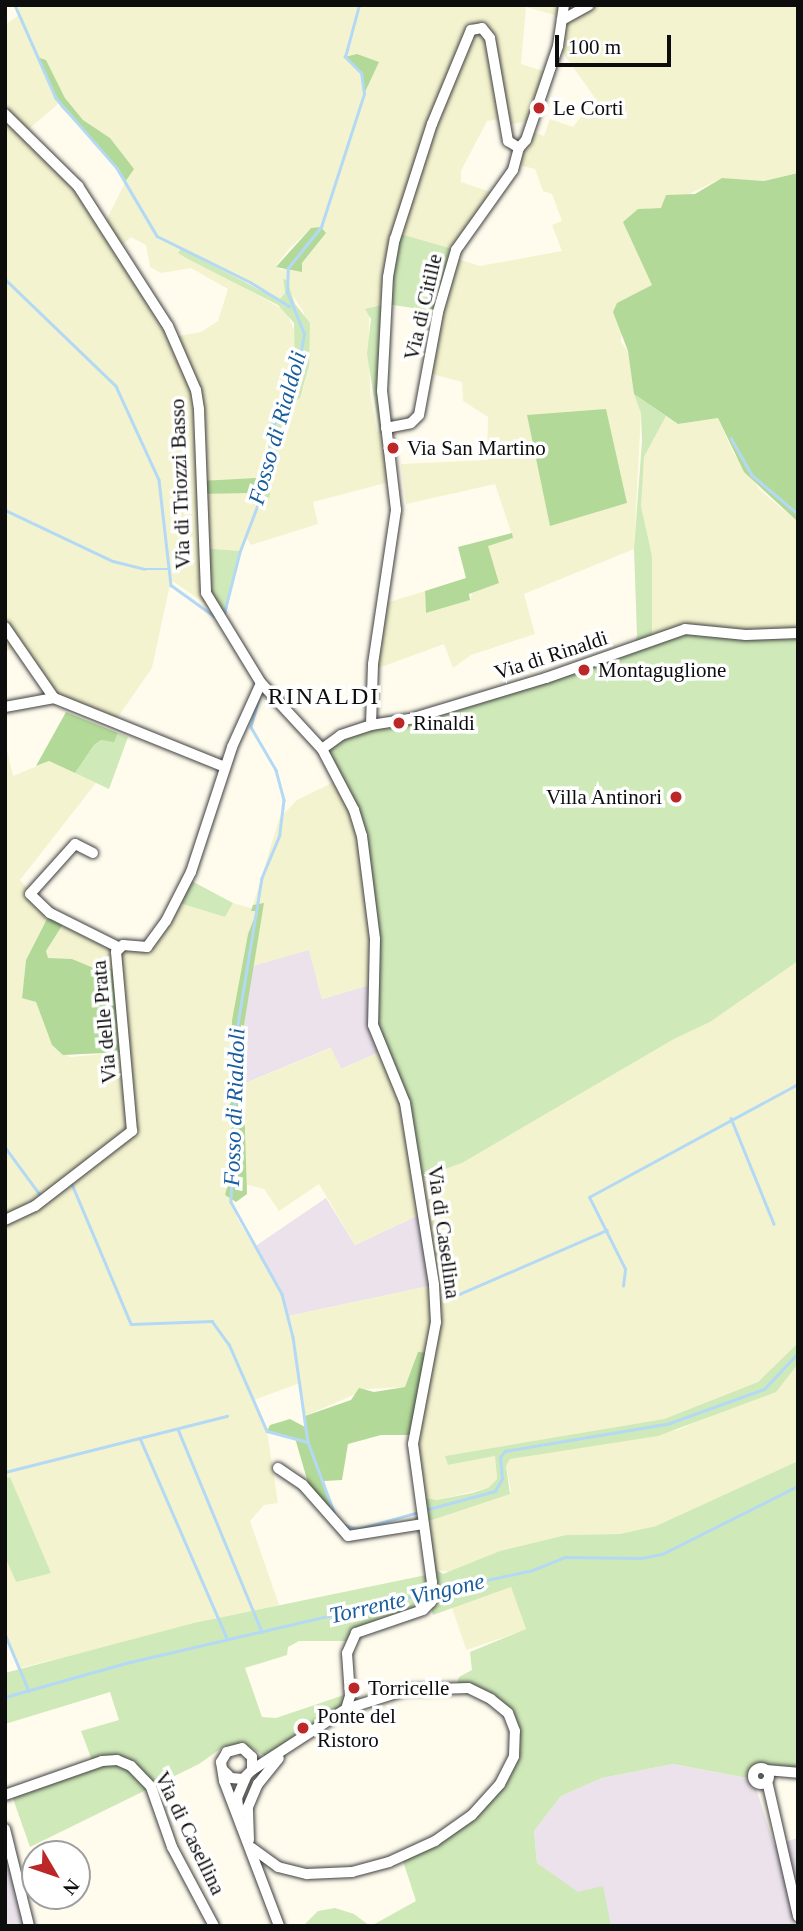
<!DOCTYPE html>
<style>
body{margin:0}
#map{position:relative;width:803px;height:1931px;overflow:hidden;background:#fffcee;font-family:Georgia,serif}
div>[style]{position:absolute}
.industrial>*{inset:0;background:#ebe2ec}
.farmland>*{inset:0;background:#f4f3cf;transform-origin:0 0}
.green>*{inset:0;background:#cfe9b8}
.forest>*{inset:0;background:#b2d998}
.stream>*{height:2.5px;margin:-1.25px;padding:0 1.25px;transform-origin:1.25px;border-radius:1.25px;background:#b4d9f5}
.roads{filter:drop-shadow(0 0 2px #404040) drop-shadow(0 0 2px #404040)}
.minor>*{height:10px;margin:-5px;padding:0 5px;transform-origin:5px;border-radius:5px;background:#fff}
.minor>.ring{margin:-5px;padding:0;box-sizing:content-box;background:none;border:10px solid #fff;border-radius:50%}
.dots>*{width:19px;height:19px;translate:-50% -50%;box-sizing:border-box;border:4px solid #fff;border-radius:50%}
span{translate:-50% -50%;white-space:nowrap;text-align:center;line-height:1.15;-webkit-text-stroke:7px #fff;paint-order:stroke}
.poi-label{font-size:21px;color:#0d0d0d}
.left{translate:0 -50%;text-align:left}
.right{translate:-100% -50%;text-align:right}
.street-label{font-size:21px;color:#0d0d0d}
.water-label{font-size:23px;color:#185d9e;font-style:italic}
.quarter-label{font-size:24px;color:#0d0d0d;letter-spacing:2px}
.frame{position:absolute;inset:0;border:7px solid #0d0d0d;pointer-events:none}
.north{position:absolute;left:21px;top:1840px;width:70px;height:70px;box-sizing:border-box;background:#fff;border:2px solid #9e9e9e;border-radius:50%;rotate:129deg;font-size:19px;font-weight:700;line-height:28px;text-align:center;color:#0d0d0d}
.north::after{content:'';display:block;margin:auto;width:24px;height:32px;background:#bc2727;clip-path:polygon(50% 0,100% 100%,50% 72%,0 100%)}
.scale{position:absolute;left:555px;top:35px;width:116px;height:32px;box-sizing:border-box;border:4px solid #0d0d0d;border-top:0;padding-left:9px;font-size:21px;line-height:24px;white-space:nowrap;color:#0d0d0d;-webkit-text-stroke:5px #fff;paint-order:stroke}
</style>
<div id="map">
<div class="industrial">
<i style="clip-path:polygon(309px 949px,322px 999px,373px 984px,382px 1051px,341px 1069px,330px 1048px,241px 1085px,242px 1037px,252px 966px)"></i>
<i style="clip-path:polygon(326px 1198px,355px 1245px,423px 1213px,434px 1285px,289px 1316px,282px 1294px,254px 1247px)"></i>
<i style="clip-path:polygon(673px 1764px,753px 1779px,774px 1845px,798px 1838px,798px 1926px,611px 1926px,609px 1918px,537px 1863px,534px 1831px,561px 1796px,602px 1778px)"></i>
<i style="clip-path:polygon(5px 1847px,25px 1926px,5px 1926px)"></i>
</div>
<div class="farmland">
<i style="clip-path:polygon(evenodd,18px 5px,798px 5px,798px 173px,763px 181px,722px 178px,661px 208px,648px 208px,653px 285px,625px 302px,621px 342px,628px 351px,641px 413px,634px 549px,524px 594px,535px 634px,471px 655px,453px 668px,444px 644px,373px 670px,383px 604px,425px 591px,426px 613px,470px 600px,488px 545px,513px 538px,495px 484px,406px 504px,401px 464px,487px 460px,488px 417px,463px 401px,462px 382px,428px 373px,454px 258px,480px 266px,562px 251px,552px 225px,562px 221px,552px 194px,543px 191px,535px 169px,515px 164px,529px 131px,544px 136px,550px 119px,573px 127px,595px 98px,558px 46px,562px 17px,526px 7px,521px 64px,549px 73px,532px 121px,505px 125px,504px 119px,487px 121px,461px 171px,461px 182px,497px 194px,457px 248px,369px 313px,370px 393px,377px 432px,386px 428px,393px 481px,313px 502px,318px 524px,251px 545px,247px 539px,240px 551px,202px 548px,215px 610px,171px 580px,152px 668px,113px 724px,54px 698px,19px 648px,5px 651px,5px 25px,19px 15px,18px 5px,46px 60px,65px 98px,83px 120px,110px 138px,129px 174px,103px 227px,64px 170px,23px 134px,59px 103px,39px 62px,46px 60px,18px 5px,311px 228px,326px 233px,302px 263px,281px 270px,276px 266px,289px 249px,311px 228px,18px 5px,131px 237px,146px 245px,150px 267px,161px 273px,191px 268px,228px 289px,218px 321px,201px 332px,173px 337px,119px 248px,131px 237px,18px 5px,283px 280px,304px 313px,309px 366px,303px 389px,288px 408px,281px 429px,273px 478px,259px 501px,253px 493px,201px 494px,256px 478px,261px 468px,271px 418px,287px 393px,297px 337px,286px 311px,238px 284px,251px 282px,279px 300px,285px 293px,283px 280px,18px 5px,528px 415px,627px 503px,550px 525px,528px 415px)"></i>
<i style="clip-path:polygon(666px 416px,678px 424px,718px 418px,734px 454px,760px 490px,798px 522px,798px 633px,652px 641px,652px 557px,641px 506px,642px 479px,644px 457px)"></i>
<i style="clip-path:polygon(5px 742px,13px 776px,49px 761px,96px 783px,20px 880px,50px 913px,26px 960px,22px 997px,36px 1002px,52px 1045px,70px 1057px,125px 1052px,101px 971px,72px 959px,48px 959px,46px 951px,65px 921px,118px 947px,143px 948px,176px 902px,225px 917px,233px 903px,258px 910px,248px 934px,232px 1020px,229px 1115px,236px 1123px,230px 1131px,231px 1171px,225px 1195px,232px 1199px,237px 1218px,282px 1294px,289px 1316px,434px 1285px,423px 1213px,355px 1245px,319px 1184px,279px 1211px,264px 1189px,244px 1184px,241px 1085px,331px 1048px,341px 1069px,382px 1051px,401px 1089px,419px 1179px,462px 1163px,674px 1039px,710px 1022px,798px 961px,798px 1343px,758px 1382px,664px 1419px,446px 1456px,448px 1465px,495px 1456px,497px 1479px,488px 1488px,437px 1500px,420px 1497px,414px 1364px,405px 1387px,367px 1389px,305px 1416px,300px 1383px,254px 1400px,267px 1431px,278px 1503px,264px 1505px,250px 1521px,279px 1605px,20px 1668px,5px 1634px,5px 1557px,16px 1582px,50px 1572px,9px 1477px,5px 1478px)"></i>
<i style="clip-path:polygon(338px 780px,354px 810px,368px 897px,373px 984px,322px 999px,309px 950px,252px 966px,264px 904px,253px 905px,279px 819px,297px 800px)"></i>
<i style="clip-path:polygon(798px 1364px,798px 1461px,656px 1526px,620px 1534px,566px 1535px,500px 1551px,451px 1572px,437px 1570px,429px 1521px,511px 1492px,506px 1466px,510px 1459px,678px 1430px,782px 1384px)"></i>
<i style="left:511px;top:1586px;width:46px;height:63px;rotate:71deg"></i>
</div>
<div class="green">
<i style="clip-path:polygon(397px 233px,456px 250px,438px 312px,387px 304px,386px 428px,380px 434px,367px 354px,371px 319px,365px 309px,386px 304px)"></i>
<i style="clip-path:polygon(181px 249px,279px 300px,285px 293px,283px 279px,287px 280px,295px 304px,310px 323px,309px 366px,300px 398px,290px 404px,290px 417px,281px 429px,269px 500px,259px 501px,253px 493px,268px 448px,271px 418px,287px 393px,295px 366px,294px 323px,278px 305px,188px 259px,178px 253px)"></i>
<i style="clip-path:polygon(634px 394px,666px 416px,644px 457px,641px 506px,652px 556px,652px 640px,685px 629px,798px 633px,798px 961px,710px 1022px,674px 1039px,462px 1163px,418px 1179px,410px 1128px,376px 1039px,376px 963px,362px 836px,322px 749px,371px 725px,418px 722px,631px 654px,637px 636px,634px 549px,642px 441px,641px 413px)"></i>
<i style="clip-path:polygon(202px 548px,240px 551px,225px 619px,206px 593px)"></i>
<i style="clip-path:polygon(118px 733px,128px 737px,109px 789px,75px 773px,94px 745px,101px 740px,114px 741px)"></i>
<i style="clip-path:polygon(188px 879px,233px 903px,225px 917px,176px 902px)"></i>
<i style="clip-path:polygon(798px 1343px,798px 1364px,776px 1392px,658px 1436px,510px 1459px,506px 1466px,510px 1494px,429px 1521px,437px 1570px,443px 1574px,500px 1551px,566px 1535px,620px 1534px,656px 1526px,798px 1461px,798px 1778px,760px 1768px,753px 1779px,673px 1764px,602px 1778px,561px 1796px,534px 1831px,537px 1863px,578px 1892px,603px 1886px,611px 1926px,371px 1926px,416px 1901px,402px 1858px,487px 1800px,515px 1753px,508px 1713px,456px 1686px,459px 1677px,472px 1670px,470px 1652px,526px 1629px,511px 1587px,433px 1615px,430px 1605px,372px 1625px,350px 1641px,299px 1641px,288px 1647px,287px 1655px,245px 1668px,262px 1717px,276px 1718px,347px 1694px,348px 1705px,265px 1756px,243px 1743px,223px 1747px,199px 1764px,30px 1847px,11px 1793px,93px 1763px,81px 1731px,119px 1720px,110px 1692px,5px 1724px,5px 1673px,194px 1623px,431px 1574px,420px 1497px,437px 1500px,472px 1493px,488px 1488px,497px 1479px,495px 1456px,448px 1465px,445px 1456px,664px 1419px,758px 1382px)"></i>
<i style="clip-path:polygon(10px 1477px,51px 1573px,16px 1582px,5px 1557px,5px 1478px)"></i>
<i style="clip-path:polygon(335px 1908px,354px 1914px,370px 1926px,303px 1926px,318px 1911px)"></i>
</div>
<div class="forest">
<i style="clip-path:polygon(357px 54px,379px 62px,364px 94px,361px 73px,345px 57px)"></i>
<i style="clip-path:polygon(37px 57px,46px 60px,65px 98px,83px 120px,110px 138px,134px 169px,125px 182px,104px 152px,61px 107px)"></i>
<i style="clip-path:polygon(798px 173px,798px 522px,744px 472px,718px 418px,678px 424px,634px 394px,628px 351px,613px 312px,617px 303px,652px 285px,623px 222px,638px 209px,661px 208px,666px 195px,695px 194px,722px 178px,764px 181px)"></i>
<i style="clip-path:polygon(321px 227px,326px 233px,302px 263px,302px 272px,276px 267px,311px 228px)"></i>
<i style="clip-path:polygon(606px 409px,627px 503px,550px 526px,527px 415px)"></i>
<i style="clip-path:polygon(256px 478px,253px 493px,201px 494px,201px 481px)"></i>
<i style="clip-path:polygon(512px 533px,513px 538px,488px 546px,499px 583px,469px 594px,470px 600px,426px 613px,425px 591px,466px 578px,458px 547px)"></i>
<i style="clip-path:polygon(66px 712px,118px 733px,114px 742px,101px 740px,94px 745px,75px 773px,49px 761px,36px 766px)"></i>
<i style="clip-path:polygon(264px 903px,242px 1037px,247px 1194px,236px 1202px,225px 1195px,231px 1171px,230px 1130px,236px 1123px,229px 1115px,232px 1020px,248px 934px,257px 911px,251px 911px,253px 905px)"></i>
<i style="clip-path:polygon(50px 913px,65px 921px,46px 951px,48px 958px,72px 959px,101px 971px,115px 968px,125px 1052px,63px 1055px,52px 1045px,36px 1002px,22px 998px,26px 960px)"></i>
<i style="clip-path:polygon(418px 1352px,429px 1353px,414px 1435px,381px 1435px,348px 1444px,342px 1480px,324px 1481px,331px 1506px,322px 1511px,313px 1500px,295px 1438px,267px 1431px,270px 1425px,290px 1419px,305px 1427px,305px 1416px,351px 1400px,359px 1388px,374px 1392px,405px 1387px)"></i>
</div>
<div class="stream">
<i style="left:15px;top:5px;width:102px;rotate:66.2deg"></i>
<i style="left:56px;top:98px;width:93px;rotate:48.9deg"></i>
<i style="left:117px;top:168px;width:79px;rotate:59.5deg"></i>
<i style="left:157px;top:236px;width:104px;rotate:26.3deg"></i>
<i style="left:250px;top:282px;width:46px;rotate:31.6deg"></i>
<i style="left:5px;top:279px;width:154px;rotate:43.9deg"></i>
<i style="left:116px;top:386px;width:103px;rotate:65.4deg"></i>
<i style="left:159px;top:480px;width:106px;rotate:83.5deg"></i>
<i style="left:171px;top:585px;width:53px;rotate:35.8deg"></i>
<i style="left:731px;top:438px;width:43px;rotate:60.4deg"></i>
<i style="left:752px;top:475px;width:60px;rotate:40.3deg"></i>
<i style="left:5px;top:510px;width:119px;rotate:25.3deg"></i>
<i style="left:113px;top:561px;width:32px;rotate:14deg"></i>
<i style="left:144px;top:569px;width:25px"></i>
<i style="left:223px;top:617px;width:68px;rotate:-75.6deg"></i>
<i style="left:240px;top:551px;width:67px;rotate:-69.1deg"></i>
<i style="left:264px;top:488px;width:65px;rotate:-81.1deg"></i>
<i style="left:274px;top:424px;width:46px;rotate:-62.9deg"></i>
<i style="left:295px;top:383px;width:50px;rotate:-79.6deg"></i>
<i style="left:304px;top:334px;width:45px;rotate:-112deg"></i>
<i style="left:287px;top:292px;width:24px;rotate:-88deg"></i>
<i style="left:288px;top:268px;width:53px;rotate:-51.2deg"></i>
<i style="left:321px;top:227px;width:140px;rotate:-72.1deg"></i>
<i style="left:364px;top:94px;width:21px;rotate:-98deg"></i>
<i style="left:361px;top:73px;width:23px;rotate:-135deg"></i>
<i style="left:345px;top:57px;width:54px;rotate:-74.9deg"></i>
<i style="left:261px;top:692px;width:36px;rotate:106deg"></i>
<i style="left:251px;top:727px;width:50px;rotate:59.8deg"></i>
<i style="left:276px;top:770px;width:31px;rotate:75deg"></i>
<i style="left:284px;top:800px;width:35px;rotate:97deg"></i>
<i style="left:280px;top:835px;width:47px;rotate:112.7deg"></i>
<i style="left:262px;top:878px;width:149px;rotate:99.3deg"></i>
<i style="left:238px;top:1025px;width:177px;rotate:92.3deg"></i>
<i style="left:231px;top:1202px;width:105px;rotate:61deg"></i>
<i style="left:282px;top:1294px;width:44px;rotate:75.7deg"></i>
<i style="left:293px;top:1337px;width:106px;rotate:81.9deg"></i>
<i style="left:308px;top:1442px;width:75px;rotate:69.6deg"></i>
<i style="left:731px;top:1118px;width:114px;rotate:67.9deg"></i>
<i style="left:5px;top:1147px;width:61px;rotate:53.7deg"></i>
<i style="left:72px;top:1184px;width:152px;rotate:67.1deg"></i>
<i style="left:131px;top:1324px;width:81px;rotate:-2.1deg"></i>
<i style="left:212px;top:1321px;width:29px;rotate:54deg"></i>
<i style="left:229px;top:1344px;width:95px;rotate:66.4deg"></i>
<i style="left:267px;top:1431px;width:42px;rotate:15deg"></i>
<i style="left:623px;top:1286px;width:17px;rotate:-83deg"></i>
<i style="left:625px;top:1269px;width:80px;rotate:-116.6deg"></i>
<i style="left:589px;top:1197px;width:238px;rotate:-28.4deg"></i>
<i style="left:448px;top:1299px;width:173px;rotate:-23.5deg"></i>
<i style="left:178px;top:1429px;width:220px;rotate:67.5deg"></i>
<i style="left:140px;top:1438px;width:220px;rotate:66.5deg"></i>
<i style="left:5px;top:1472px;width:229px;rotate:-14.2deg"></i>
<i style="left:425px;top:1510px;width:73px;rotate:-15.2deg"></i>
<i style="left:495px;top:1491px;width:14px;rotate:-60deg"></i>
<i style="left:502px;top:1479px;width:22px;rotate:-95deg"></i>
<i style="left:500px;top:1457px;width:8px;rotate:-50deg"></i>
<i style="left:505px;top:1451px;width:164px;rotate:-9.5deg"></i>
<i style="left:667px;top:1424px;width:103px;rotate:-19.8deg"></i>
<i style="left:764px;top:1389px;width:50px;rotate:-46.6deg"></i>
<i style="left:345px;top:1525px;width:14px;rotate:17deg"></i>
<i style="left:358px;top:1529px;width:63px;rotate:-15.6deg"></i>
<i style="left:436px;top:1591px;width:99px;rotate:-12.2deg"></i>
<i style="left:533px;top:1570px;width:35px;rotate:-22deg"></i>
<i style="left:565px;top:1557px;width:76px;rotate:0.8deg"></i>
<i style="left:641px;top:1558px;width:21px;rotate:-11deg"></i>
<i style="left:662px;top:1554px;width:152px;rotate:-26.6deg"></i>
<i style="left:5px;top:1634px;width:62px;rotate:67.2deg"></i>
<i style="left:5px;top:1697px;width:126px;rotate:-15.7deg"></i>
<i style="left:126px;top:1663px;width:309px;rotate:-13.1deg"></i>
</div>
<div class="roads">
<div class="minor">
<i style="left:562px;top:20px;width:31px;rotate:-29deg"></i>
<i style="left:5px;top:114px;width:103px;rotate:44.6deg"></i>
<i style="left:78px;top:186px;width:166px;rotate:57.3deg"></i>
<i style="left:168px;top:326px;width:70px;rotate:66.4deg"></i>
<i style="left:196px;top:390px;width:20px;rotate:81deg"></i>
<i style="left:199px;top:410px;width:183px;rotate:87.8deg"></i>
<i style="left:206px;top:593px;width:105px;rotate:58.6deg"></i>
<i style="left:261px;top:683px;width:90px;rotate:47.3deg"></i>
<i style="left:322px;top:749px;width:69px;rotate:62.3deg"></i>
<i style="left:354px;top:810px;width:27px;rotate:73deg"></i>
<i style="left:362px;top:836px;width:104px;rotate:82.8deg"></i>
<i style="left:375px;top:939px;width:86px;rotate:91.3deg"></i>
<i style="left:373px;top:1025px;width:84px;rotate:67.7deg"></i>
<i style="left:405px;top:1103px;width:184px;rotate:80.9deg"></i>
<i style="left:434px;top:1285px;width:37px;rotate:87deg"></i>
<i style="left:436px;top:1322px;width:124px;rotate:100.7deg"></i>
<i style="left:413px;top:1444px;width:139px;rotate:82.2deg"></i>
<i style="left:432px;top:1582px;width:20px;rotate:93deg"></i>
<i style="left:431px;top:1602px;width:11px;rotate:135deg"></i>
<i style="left:423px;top:1610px;width:71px;rotate:161.1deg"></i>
<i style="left:356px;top:1633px;width:22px;rotate:114deg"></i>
<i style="left:347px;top:1653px;width:43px;rotate:86deg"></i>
<i style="left:350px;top:1696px;width:14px;rotate:107deg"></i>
<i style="left:346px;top:1709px;width:112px;rotate:147deg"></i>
<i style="left:386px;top:428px;width:25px;rotate:-11deg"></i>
<i style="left:411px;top:423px;width:11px;rotate:-45deg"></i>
<i style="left:419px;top:415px;width:105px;rotate:-79.5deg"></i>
<i style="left:438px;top:312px;width:65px;rotate:-73.8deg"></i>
<i style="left:456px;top:250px;width:98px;rotate:-54.5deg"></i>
<i style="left:513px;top:170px;width:23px;rotate:-75deg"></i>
<i style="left:5px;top:627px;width:86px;rotate:55.4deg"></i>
<i style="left:54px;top:698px;width:184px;rotate:22deg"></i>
<i style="left:5px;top:707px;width:50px;rotate:-10.4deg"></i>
<i style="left:371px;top:725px;width:61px;rotate:-88.1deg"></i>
<i style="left:373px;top:664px;width:156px;rotate:-81.5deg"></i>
<i style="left:396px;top:510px;width:120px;rotate:-96.7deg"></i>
<i style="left:382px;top:391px;width:114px;rotate:-87deg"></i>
<i style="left:388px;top:277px;width:39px;rotate:-80deg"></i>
<i style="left:395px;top:239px;width:121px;rotate:-72.2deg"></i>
<i style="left:432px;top:124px;width:102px;rotate:-67.5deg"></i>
<i style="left:471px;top:30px;width:11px;rotate:-10deg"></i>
<i style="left:482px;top:28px;width:13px;rotate:51deg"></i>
<i style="left:490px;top:38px;width:105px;rotate:80.1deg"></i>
<i style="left:508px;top:141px;width:13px;rotate:32deg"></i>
<i style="left:519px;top:148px;width:11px;rotate:-49deg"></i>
<i style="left:526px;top:140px;width:99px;rotate:-71.2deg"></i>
<i style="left:558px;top:46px;width:41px;rotate:-81.7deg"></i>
<i style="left:322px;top:749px;width:24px;rotate:-36deg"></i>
<i style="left:341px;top:735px;width:32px;rotate:-18deg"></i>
<i style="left:371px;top:725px;width:39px;rotate:-9deg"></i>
<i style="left:410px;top:719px;width:142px;rotate:-16.8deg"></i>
<i style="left:546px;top:678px;width:147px;rotate:-19.4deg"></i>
<i style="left:685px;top:629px;width:61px;rotate:5.6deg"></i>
<i style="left:746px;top:635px;width:52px;rotate:-2.2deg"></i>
<i style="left:93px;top:853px;width:20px;rotate:-153deg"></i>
<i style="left:75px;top:844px;width:67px;rotate:132deg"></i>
<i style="left:30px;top:894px;width:28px;rotate:44deg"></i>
<i style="left:50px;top:913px;width:76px;rotate:26.6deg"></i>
<i style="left:5px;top:1220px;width:33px;rotate:-25deg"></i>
<i style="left:35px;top:1206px;width:123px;rotate:-37.7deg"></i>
<i style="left:132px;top:1131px;width:180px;rotate:-95.1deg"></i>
<i style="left:116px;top:952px;width:10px;rotate:-45deg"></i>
<i style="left:123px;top:945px;width:24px;rotate:5deg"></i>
<i style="left:147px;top:947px;width:32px;rotate:-54deg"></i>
<i style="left:166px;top:921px;width:55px;rotate:-63deg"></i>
<i style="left:191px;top:872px;width:132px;rotate:-71.8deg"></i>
<i style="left:232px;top:747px;width:70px;rotate:-65.6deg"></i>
<i style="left:278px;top:1468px;width:30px;rotate:34deg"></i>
<i style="left:303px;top:1485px;width:68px;rotate:48.6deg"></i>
<i style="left:348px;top:1536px;width:76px;rotate:-9.1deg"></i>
<i class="ring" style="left:753px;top:1768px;width:6px;height:6px"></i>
<i style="left:223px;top:1770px;width:11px;rotate:45deg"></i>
<i style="left:231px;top:1778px;width:12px;rotate:5deg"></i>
<i style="left:243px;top:1779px;width:13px;rotate:-45deg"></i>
<i style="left:252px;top:1770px;width:13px;rotate:-90deg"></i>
<i style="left:252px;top:1757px;width:13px;rotate:-138deg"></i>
<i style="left:242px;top:1748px;width:16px;rotate:165deg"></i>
<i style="left:227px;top:1752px;width:12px;rotate:121deg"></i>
<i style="left:221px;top:1762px;width:19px;rotate:81deg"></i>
<i style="left:224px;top:1781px;width:155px;rotate:69.2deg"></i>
<i style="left:766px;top:1770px;width:32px;rotate:5deg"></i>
<i style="left:767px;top:1781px;width:139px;rotate:77.1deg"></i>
<i style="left:5px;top:1795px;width:103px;rotate:-19.3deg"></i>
<i style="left:102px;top:1761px;width:15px;rotate:-4deg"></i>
<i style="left:117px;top:1760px;width:15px;rotate:23deg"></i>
<i style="left:131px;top:1766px;width:29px;rotate:46deg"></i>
<i style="left:151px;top:1787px;width:64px;rotate:70.7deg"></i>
<i style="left:172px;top:1847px;width:89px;rotate:62deg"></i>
<i style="left:239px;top:1816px;width:18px;rotate:-96deg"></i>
<i style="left:237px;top:1798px;width:23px;rotate:-67deg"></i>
<i style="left:5px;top:1829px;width:100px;rotate:76.1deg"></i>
<i style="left:249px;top:1840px;width:33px;rotate:-92deg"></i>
<i style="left:248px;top:1807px;width:25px;rotate:-67deg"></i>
<i style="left:258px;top:1784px;width:33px;rotate:-51deg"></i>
<i style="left:252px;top:1848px;width:32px;rotate:36deg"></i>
<i style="left:278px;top:1867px;width:30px;rotate:14deg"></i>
<i style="left:307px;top:1874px;width:45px;rotate:-2.5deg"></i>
<i style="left:352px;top:1872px;width:38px;rotate:-15deg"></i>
<i style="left:389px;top:1862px;width:51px;rotate:-24.5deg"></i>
<i style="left:435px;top:1841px;width:45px;rotate:-35.1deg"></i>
<i style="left:472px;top:1815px;width:42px;rotate:-47.9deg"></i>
<i style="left:500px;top:1784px;width:31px;rotate:-63deg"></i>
<i style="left:514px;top:1756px;width:25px;rotate:-88deg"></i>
<i style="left:515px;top:1731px;width:19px;rotate:-111deg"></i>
<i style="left:508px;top:1713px;width:22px;rotate:-141deg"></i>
<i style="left:491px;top:1699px;width:25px;rotate:-154deg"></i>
<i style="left:468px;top:1688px;width:62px;rotate:178.2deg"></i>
<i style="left:406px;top:1690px;width:63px;rotate:162.4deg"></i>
</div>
</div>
<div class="dots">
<i style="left:539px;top:108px;background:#bc2727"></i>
<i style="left:393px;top:448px;background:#bc2727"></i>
<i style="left:584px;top:670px;background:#bc2727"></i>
<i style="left:399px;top:723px;background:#bc2727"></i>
<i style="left:676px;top:797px;background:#bc2727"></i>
<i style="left:354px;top:1688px;background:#bc2727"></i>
<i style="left:303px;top:1728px;background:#bc2727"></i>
</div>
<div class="poi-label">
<span class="left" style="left:553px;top:108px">Le Corti</span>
<span class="left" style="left:407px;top:448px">Via San Martino</span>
<span class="left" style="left:598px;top:670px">Montaguglione</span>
<span class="left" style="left:413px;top:723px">Rinaldi</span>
<span class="right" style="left:662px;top:797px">Villa Antinori</span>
<span class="left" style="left:368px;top:1688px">Torricelle</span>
<span class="left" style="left:317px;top:1728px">Ponte del<br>Ristoro</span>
</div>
<div class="street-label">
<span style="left:423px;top:307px;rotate:-77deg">Via di Citille</span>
<span style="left:180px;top:484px;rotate:-92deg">Via di Triozzi Basso</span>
<span style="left:551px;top:655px;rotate:-18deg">Via di Rinaldi</span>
<span style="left:104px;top:1022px;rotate:-95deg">Via delle Prata</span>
<span style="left:444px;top:1232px;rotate:82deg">Via di Casellina</span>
<span style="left:190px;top:1833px;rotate:64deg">Via di Casellina</span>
</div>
<div class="water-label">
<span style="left:278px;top:428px;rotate:-74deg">Fosso di Rialdoli</span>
<span style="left:235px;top:1107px;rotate:-88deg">Fosso di Rialdoli</span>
<span style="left:407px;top:1599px;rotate:-13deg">Torrente Vingone</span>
</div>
<div class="quarter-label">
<span style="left:324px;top:697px">RINALDI</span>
</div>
<div class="frame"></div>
<div class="north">N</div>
<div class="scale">100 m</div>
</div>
